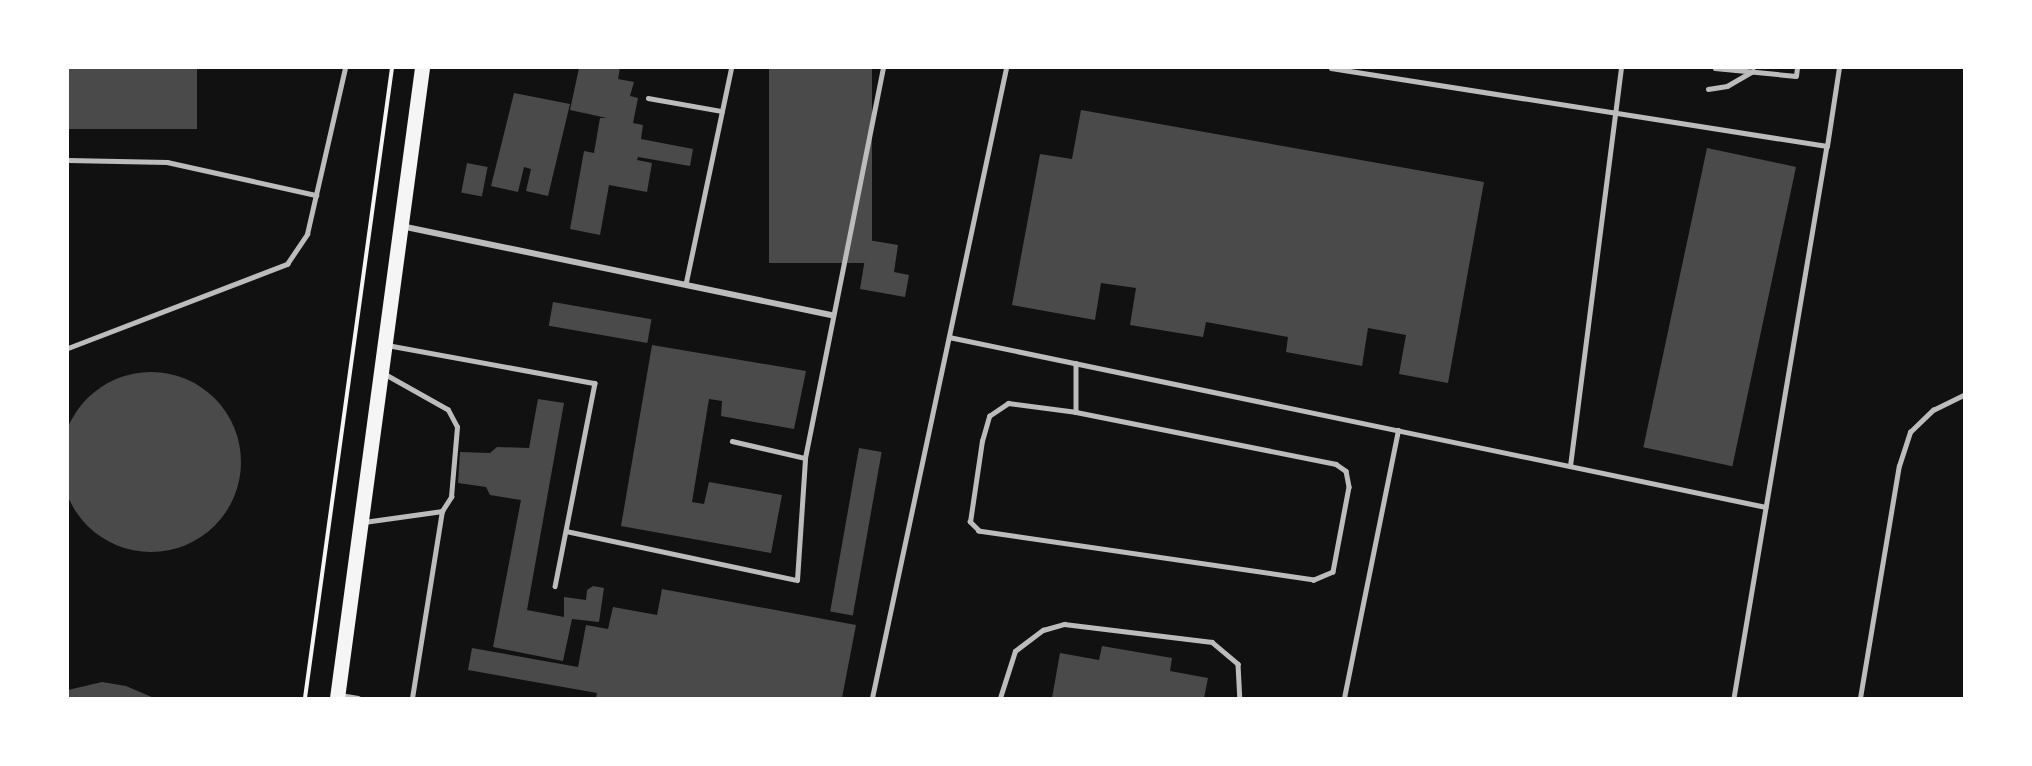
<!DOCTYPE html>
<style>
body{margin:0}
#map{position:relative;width:2032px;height:766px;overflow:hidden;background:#111;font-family:Commissioner,sans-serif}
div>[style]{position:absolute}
.building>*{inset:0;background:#4a4a4a;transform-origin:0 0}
.round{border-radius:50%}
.path>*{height:4px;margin:-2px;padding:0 2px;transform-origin:2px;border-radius:2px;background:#f5f5f5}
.service>*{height:4.5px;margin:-2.25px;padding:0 2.25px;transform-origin:2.25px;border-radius:2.25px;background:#bcbcbc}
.minor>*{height:6px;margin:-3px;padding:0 3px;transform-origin:3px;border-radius:3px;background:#bcbcbc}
.primary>*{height:15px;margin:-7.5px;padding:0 7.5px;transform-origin:7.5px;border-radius:7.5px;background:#f5f5f5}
span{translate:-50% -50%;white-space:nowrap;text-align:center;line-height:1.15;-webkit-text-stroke:4.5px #fff;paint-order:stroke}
.frame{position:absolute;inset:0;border:69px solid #fff;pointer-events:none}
</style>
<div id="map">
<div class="building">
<i style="left:68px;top:68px;width:129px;height:61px"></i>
<i style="clip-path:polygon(579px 68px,620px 68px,618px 79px,634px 82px,630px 96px,638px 98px,633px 123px,643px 125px,641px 139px,693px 149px,690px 166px,638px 157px,637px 160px,652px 163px,647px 192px,609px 185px,600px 235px,570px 229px,584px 151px,594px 153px,600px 118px,607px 118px,570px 110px)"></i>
<i style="left:769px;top:68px;width:103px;height:195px"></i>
<i style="clip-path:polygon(514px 93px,570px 104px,548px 196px,526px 191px,531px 169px,524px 167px,518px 192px,491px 186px)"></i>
<i style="clip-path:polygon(1081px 110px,1484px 182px,1448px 383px,1399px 374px,1406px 335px,1368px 328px,1362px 366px,1286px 352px,1288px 337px,1206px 322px,1203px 337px,1130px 325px,1136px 288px,1101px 283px,1095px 320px,1012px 305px,1040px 154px,1072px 159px)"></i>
<i style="left:1707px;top:148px;width:91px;height:306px;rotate:12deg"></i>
<i style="left:467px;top:163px;width:21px;height:30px;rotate:11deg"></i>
<i style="clip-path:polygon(868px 240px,898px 245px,894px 272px,909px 275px,905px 297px,860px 289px)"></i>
<i style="left:553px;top:302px;width:100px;height:24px;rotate:10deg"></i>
<i style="clip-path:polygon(652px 345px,806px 371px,794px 429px,721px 416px,722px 401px,709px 399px,692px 502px,704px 504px,709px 482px,782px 495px,771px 553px,621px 526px)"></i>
<i class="round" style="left:61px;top:372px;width:180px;height:180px"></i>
<i style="clip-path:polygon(538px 399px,564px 403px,527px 610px,564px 617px,564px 597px,586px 600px,587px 590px,593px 586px,604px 588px,599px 622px,572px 619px,563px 661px,493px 647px,521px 500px,490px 495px,486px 487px,458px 483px,460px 452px,490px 453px,497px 447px,529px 448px)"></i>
<i style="left:859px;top:448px;width:23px;height:166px;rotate:10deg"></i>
<i style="clip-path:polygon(662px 589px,856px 625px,842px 698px,596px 698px,597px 693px,468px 670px,472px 648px,578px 667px,586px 625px,608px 629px,613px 607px,657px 615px)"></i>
<i style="clip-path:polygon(1102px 646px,1172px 658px,1170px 671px,1208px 678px,1204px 698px,1052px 698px,1060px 653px,1099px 660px)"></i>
<i style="clip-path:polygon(102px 682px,126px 686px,154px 698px,68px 698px,68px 690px)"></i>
</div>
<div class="path">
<i style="left:305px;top:698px;width:636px;rotate:-82.14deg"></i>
</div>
<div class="service">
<i style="left:1331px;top:68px;width:502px;rotate:8.94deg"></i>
<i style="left:1827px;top:146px;width:560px;rotate:99.56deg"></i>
<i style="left:1715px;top:68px;width:81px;rotate:5.6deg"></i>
<i style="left:1796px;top:76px;width:8px;rotate:-83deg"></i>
<i style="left:1708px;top:89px;width:19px;rotate:-9deg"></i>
<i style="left:1727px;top:86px;width:30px;rotate:-30deg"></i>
<i style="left:648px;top:98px;width:75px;rotate:10deg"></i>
<i style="left:1827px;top:146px;width:79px;rotate:-81.3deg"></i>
<i style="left:68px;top:160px;width:99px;rotate:1.2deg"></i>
<i style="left:167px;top:162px;width:153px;rotate:12.5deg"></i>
<i style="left:686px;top:282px;width:219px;rotate:-78.1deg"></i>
<i style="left:949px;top:337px;width:834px;rotate:11.75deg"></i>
<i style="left:387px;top:345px;width:211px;rotate:10.4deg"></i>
<i style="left:595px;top:383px;width:207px;rotate:101.1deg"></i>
<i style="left:68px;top:348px;width:235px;rotate:-21deg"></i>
<i style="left:287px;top:264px;width:36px;rotate:-56deg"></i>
<i style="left:307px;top:234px;width:170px;rotate:-77.1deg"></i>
<i style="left:1076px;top:363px;width:49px;rotate:90deg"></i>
<i style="left:1008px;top:403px;width:69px;rotate:7.5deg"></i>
<i style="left:1076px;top:412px;width:265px;rotate:11.3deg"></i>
<i style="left:1336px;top:464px;width:12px;rotate:35deg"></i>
<i style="left:1346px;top:471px;width:16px;rotate:79deg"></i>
<i style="left:1349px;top:487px;width:86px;rotate:100.7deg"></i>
<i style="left:1333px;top:572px;width:21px;rotate:157deg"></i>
<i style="left:1314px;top:580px;width:339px;rotate:-171.7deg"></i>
<i style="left:979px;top:531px;width:13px;rotate:-135deg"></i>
<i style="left:970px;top:522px;width:82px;rotate:-81.6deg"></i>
<i style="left:982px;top:441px;width:26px;rotate:-74deg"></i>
<i style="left:989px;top:416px;width:23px;rotate:-34deg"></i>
<i style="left:732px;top:441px;width:75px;rotate:13.1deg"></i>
<i style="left:1570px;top:466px;width:401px;rotate:-82.7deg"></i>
<i style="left:364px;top:522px;width:79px;rotate:-8deg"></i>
<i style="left:442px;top:511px;width:17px;rotate:-57deg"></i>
<i style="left:451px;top:497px;width:70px;rotate:-85.1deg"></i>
<i style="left:457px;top:427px;width:19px;rotate:-118deg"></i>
<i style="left:448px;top:410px;width:73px;rotate:-150.6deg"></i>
<i style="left:566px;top:531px;width:236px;rotate:12deg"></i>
<i style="left:797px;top:580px;width:122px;rotate:-86.2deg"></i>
<i style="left:805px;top:458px;width:398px;rotate:-78.7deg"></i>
<i style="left:340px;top:695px;width:18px;rotate:9deg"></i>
<i style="left:412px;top:698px;width:189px;rotate:-80.9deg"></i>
<i style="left:872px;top:698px;width:644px;rotate:-77.99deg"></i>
<i style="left:1000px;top:698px;width:49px;rotate:-72.3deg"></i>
<i style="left:1015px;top:651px;width:35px;rotate:-37deg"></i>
<i style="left:1043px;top:630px;width:22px;rotate:-16deg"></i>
<i style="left:1064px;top:624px;width:149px;rotate:6.9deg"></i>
<i style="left:1212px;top:642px;width:34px;rotate:40deg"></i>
<i style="left:1238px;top:664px;width:34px;rotate:87deg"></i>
<i style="left:1344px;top:698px;width:273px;rotate:-78.6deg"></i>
<i style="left:1860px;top:698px;width:235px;rotate:-80.5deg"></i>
<i style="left:1899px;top:466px;width:36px;rotate:-72deg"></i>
<i style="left:1910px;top:432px;width:32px;rotate:-44deg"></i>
<i style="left:1933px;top:410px;width:34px;rotate:-26deg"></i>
</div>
<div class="minor">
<i style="left:401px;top:226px;width:439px;rotate:11.7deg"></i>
</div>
<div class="primary">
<i style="left:337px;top:698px;width:636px;rotate:-82.32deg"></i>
</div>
<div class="frame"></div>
</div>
